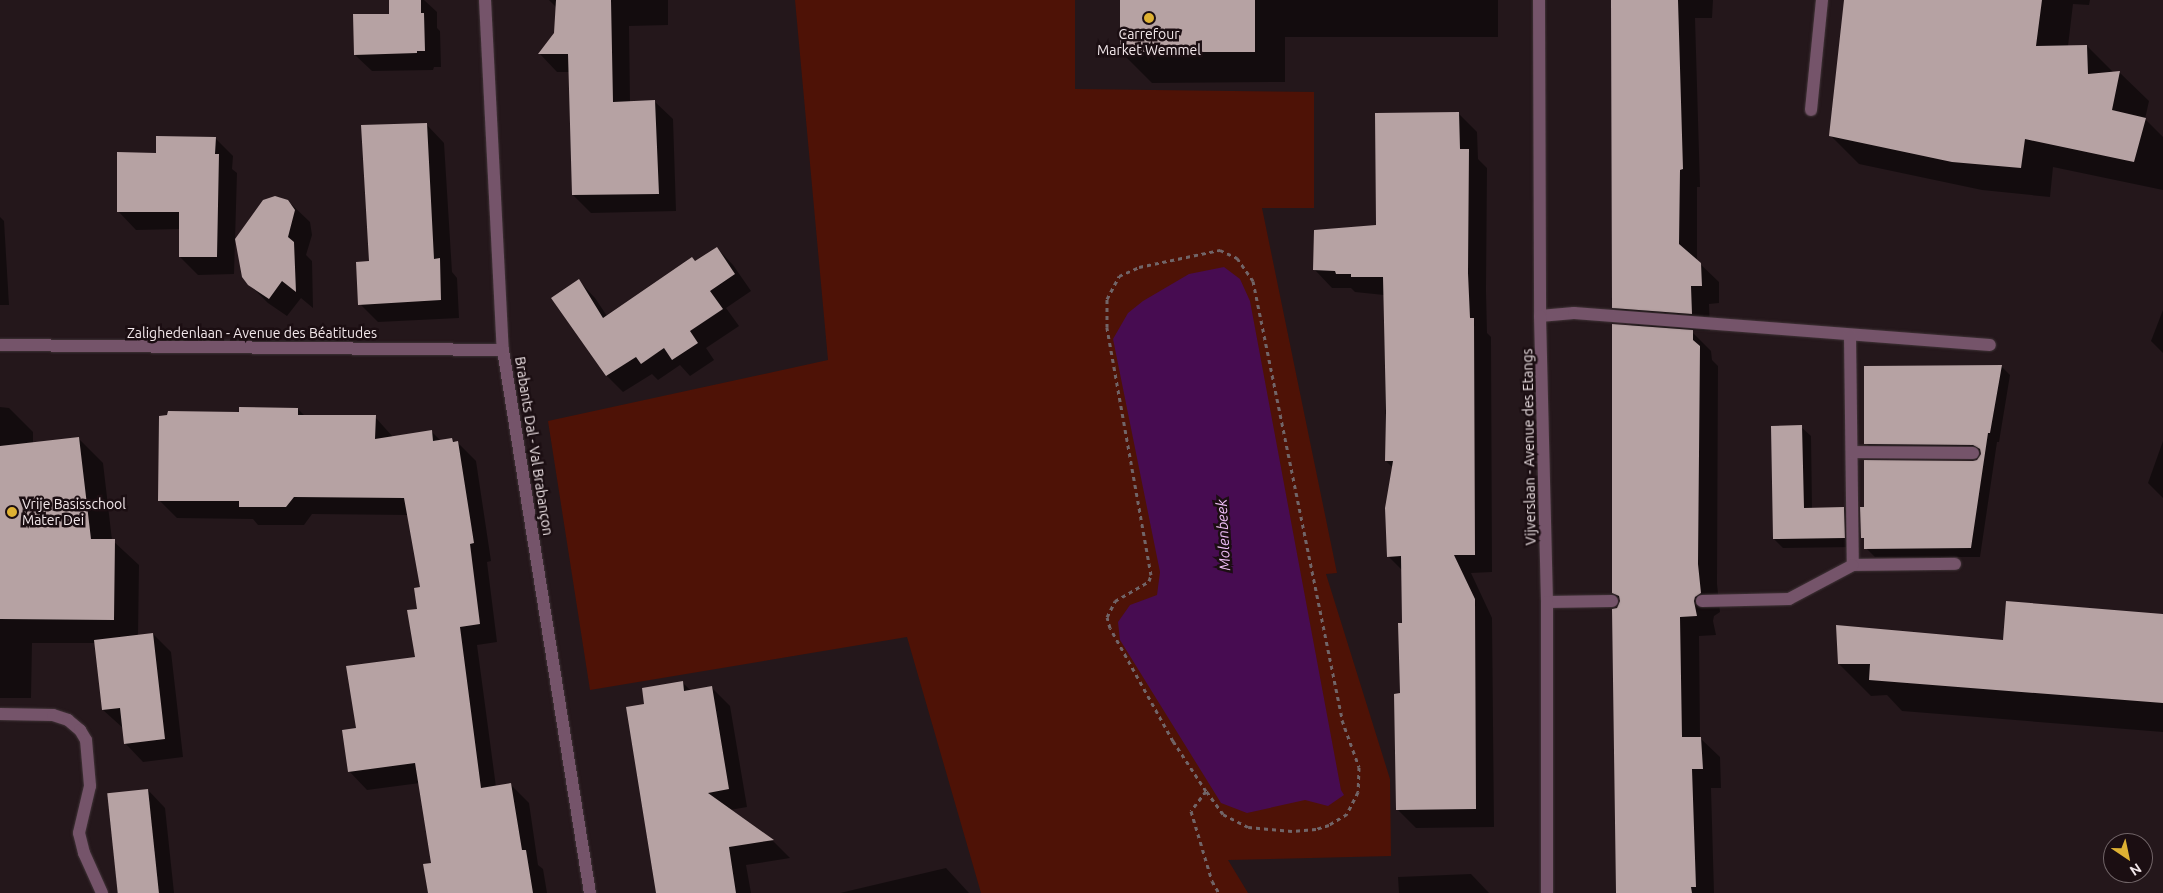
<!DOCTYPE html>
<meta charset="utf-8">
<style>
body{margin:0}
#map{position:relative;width:2163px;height:893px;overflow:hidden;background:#24171b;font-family:Ubuntu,sans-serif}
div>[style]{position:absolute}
.green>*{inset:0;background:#4e1206}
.water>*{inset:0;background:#470c51}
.shadow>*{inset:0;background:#0007}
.building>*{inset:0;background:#b6a2a3;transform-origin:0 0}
.path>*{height:3px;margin-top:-1.5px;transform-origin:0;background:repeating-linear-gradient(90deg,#716568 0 4px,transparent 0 8px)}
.roads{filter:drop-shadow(0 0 1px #413438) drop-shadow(0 0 1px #413438)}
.lane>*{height:12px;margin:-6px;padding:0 6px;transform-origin:6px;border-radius:6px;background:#75546a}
.street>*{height:12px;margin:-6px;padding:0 6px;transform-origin:6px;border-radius:6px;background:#75546a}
.dots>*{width:14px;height:14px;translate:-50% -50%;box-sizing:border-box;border:2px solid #1b0e12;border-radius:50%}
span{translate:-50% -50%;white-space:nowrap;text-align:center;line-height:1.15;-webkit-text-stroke:5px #1b0e12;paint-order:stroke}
.poi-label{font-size:14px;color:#f2e7ea}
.left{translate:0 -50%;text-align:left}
.street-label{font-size:14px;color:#f2e7ea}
.water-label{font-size:15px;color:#edbdf5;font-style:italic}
.north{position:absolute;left:2103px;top:833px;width:50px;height:50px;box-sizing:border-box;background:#1b0e12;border:1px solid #716568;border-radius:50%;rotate:146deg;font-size:14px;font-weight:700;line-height:20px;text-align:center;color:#f2e7ea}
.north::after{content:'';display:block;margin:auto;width:18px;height:22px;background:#deb133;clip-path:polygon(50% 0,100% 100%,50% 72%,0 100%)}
</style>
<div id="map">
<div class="green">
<i style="clip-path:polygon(795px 0,1075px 0,1075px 89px,1314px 92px,1314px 208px,1262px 208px,1337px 573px,1326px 574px,1390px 779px,1391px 856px,1228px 860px,1248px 893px,981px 893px,907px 637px,590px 690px,548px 421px,828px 360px)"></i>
</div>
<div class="water">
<i style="clip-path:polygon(1224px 267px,1240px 279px,1250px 301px,1341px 790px,1344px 795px,1328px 806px,1305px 800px,1247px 813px,1221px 803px,1120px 640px,1118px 622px,1130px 605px,1157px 595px,1160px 572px,1113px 339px,1128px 313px,1143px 301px,1189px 274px)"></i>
</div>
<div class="shadow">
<i style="clip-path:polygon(390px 0,424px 0,437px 12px,437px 28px,440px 31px,441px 67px,434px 67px,433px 70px,372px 71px,355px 55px,391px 15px)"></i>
<i style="clip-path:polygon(549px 0,668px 0,668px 25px,629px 26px,630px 102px,654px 101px,673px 119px,676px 211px,591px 213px,573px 195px,570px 72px,557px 72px,540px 54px,555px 34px,557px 8px)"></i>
<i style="clip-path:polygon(1121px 0,1498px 0,1498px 37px,1285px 37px,1285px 82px,1152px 83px,1121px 52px)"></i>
<i style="clip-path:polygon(1612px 0,1713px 0,1712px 18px,1695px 18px,1700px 187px,1697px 187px,1697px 261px,1719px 282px,1719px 303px,1709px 304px,1710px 331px,1690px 330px,1711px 351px,1712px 360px,1718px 366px,1717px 584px,1720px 612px,1714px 616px,1713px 621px,1716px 635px,1699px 636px,1700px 738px,1720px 757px,1721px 788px,1711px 788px,1714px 893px,1618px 893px,1617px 609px,1621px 600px,1613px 592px,1633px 327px,1613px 307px)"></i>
<i style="clip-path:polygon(1845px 0,2090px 0,2089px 5px,2073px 4px,2068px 46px,2087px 46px,2114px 73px,2120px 73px,2149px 101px,2145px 119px,2163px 137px,2163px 190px,2053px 167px,2050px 197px,1982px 190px,1859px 164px,1830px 135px)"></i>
<i style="clip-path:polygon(1459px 114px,1477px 132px,1478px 159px,1487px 168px,1486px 291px,1487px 333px,1491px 337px,1492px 572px,1471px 573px,1492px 618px,1494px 827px,1416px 828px,1398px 810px,1404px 625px,1403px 571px,1388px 556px,1393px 468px,1386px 461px,1384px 295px,1355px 292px,1351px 288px,1332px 288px,1315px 270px,1377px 227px)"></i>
<i style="clip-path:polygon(426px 124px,444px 143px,452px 272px,457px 278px,459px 318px,378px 322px,360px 304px)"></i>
<i style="clip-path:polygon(215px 138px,233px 156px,232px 169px,237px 173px,234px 274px,198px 275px,180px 257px,180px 229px,136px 230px,118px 211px,157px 154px)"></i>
<i style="clip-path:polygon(279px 197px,291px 204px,310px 222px,312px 235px,306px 255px,312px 261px,313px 308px,301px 298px,287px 316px,268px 303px,249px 284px,264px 201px)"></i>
<i style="clip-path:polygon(0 217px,4px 221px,9px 305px,0 305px)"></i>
<i style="clip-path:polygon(717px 248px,733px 265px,751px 291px,726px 308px,739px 326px,706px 348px,714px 360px,690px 376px,680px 365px,658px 380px,652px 374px,623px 392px,607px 376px,553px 298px,579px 281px,595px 298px,607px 316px)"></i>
<i style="clip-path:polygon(2163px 310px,2163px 353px,2151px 341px)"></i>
<i style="clip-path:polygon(2001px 366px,2010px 375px,1999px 442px,1997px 442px,1980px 557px,1875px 557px,1866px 548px,1866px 541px,1862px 537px,1866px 508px,1978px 461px,1983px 453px,1875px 453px,1866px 443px)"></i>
<i style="clip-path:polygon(0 407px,9px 408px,33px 432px,33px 443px,78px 438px,103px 463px,112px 540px,139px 565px,138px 636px,153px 634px,171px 652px,183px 757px,143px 762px,125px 743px,123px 728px,103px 710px,95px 643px,32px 643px,31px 698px,0 698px)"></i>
<i style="clip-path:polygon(298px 409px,305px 416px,375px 417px,393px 437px,431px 431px,441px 441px,452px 440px,458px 443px,476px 461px,491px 561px,487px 562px,497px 642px,477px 645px,496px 787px,511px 785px,529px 803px,538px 865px,543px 869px,547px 893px,429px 893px,433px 864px,420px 783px,367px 790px,349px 771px,357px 729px,416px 658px,421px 588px,408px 515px,312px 514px,304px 525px,258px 525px,253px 519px,177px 518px,159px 500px,240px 413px)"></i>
<i style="clip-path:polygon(1801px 427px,1811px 436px,1812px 509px,1844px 508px,1853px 517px,1853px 547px,1783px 548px,1774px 539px)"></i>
<i style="clip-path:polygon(2163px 441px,2163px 498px,2148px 483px)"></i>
<i style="clip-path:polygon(2163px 615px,2163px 732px,1902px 711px,1887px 695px,1871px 696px,1839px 664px,2004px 641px)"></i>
<i style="clip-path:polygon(683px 683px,691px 691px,712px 688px,730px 706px,747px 807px,730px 810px,773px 841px,790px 858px,746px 865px,751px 893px,657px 893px,645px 705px)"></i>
<i style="clip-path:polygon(148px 790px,165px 808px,174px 893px,121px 893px)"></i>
<i style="clip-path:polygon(946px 868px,969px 893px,840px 893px)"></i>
<i style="clip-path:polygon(1471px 874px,1489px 893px,1399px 893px,1398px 877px)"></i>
</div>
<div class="building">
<i style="clip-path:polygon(389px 0,421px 0,421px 13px,424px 13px,425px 51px,417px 51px,417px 53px,354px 55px,353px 14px,389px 14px)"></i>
<i style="clip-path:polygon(556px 0,611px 0,613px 102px,655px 100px,659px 194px,572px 195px,568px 54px,538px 54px,554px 33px)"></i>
<i style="left:1120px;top:0;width:135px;height:52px"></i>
<i style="clip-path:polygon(1611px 0,1678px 0,1683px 169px,1680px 170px,1679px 244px,1701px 263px,1702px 286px,1691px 286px,1692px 314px,1612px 308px)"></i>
<i style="clip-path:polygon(1844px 0,2042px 0,2036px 46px,2087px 45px,2088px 74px,2120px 71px,2112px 110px,2146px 118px,2134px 162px,2025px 139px,2021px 168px,1952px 162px,1829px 136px)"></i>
<i style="clip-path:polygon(1459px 112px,1460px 149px,1469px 149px,1468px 273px,1470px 318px,1474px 318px,1475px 555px,1454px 555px,1475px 599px,1476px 809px,1396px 810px,1394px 694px,1400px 693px,1398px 623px,1402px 623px,1401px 556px,1387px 557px,1385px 508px,1393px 461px,1385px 461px,1386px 412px,1383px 277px,1351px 277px,1351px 274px,1336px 274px,1335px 271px,1313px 270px,1314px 230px,1376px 225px,1375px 113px)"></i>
<i style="clip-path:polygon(427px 123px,434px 259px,440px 258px,441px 300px,358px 305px,356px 262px,369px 261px,361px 125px)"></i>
<i style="clip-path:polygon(156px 136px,216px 137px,215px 154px,219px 154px,217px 257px,179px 257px,179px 212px,117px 212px,117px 152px,156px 153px)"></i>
<i style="clip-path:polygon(275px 196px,288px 200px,295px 210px,288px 237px,294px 242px,296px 292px,282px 281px,269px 299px,248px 285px,242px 277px,235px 239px,263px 200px)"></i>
<i style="clip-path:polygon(717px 247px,735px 274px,710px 291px,723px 309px,690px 331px,698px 343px,672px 360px,664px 348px,641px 364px,636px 357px,606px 376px,551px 298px,579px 279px,603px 318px,692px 257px,695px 261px)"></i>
<i style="clip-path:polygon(1612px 324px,1693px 330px,1693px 340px,1700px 346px,1698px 564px,1701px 593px,1695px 597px,1694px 601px,1697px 616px,1680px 617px,1682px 737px,1701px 737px,1703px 769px,1692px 769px,1696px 887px,1691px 887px,1692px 893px,1616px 893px,1612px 609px,1617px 608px,1620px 601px,1619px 596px,1612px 593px)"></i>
<i style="clip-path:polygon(2002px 365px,1990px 433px,1988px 433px,1971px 548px,1864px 549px,1864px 538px,1861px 538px,1860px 507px,1864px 507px,1864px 460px,1973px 461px,1977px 460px,1981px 454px,1980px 449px,1973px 445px,1864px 444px,1864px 366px)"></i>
<i style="clip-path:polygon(239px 407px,298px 408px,298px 415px,376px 415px,375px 439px,432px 430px,433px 441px,452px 438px,453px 442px,458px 441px,474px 543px,470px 544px,480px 624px,460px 627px,481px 788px,511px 783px,522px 850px,526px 850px,533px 893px,428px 893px,423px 864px,431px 863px,415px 763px,348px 772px,342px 730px,356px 728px,346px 666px,415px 657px,407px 610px,417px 609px,414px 588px,420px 587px,404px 498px,294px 497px,286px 507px,239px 507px,239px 501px,158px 501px,159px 416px,167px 415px,168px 411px,239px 412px)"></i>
<i style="clip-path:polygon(1802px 425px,1804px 508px,1844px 507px,1845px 538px,1773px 539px,1771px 426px)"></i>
<i style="clip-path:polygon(79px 437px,91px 539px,115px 539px,114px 620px,0 619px,0 446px)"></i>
<i style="clip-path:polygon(2006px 601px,2163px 614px,2163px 703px,1869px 680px,1870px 664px,1838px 664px,1836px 625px,2003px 640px)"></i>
<i style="clip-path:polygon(153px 633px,165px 739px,124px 744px,120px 708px,102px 710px,94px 640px)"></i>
<i style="clip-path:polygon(683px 681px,684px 691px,712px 686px,729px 789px,708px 793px,774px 840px,729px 847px,736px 893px,656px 893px,626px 707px,644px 704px,642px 688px)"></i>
<i style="left:148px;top:789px;width:105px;height:41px;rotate:84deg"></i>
</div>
<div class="path">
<i style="left:1220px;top:250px;width:19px;rotate:25deg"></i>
<i style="left:1237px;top:258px;width:28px;rotate:55deg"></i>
<i style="left:1253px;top:281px;width:448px;rotate:78.5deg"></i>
<i style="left:1342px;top:720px;width:50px;rotate:70.1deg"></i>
<i style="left:1359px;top:767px;width:25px;rotate:92deg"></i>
<i style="left:1358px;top:792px;width:25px;rotate:117deg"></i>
<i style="left:1347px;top:814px;width:21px;rotate:149deg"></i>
<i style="left:1329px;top:825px;width:14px;rotate:163deg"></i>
<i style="left:1316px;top:829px;width:24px;rotate:175deg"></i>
<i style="left:1292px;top:831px;width:44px;rotate:-174.8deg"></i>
<i style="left:1248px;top:827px;width:28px;rotate:-153deg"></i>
<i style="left:1223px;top:814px;width:29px;rotate:-126deg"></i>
<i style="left:1206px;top:791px;width:60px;rotate:-123.4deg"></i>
<i style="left:1173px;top:741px;width:129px;rotate:-119.1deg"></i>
<i style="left:1110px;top:628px;width:11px;rotate:-105deg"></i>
<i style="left:1107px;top:617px;width:18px;rotate:-63deg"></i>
<i style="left:1115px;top:601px;width:39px;rotate:-30deg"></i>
<i style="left:1149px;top:581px;width:6px;rotate:-72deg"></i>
<i style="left:1151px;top:575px;width:252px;rotate:-100.1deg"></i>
<i style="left:1107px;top:327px;width:28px;rotate:-90deg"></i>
<i style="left:1107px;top:299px;width:26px;rotate:-62deg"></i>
<i style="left:1119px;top:276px;width:22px;rotate:-24deg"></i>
<i style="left:1139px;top:267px;width:83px;rotate:-11.9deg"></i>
<i style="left:1206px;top:791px;width:25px;rotate:127deg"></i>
<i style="left:1191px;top:811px;width:73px;rotate:73.3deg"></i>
<i style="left:1212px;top:881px;width:14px;rotate:60deg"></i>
</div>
<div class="roads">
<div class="lane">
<i style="left:1811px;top:110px;width:111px;rotate:-84.3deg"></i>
<i style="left:1540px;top:316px;width:34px;rotate:-5deg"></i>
<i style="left:1574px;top:313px;width:417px;rotate:4.4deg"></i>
<i style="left:1850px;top:335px;width:230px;rotate:89.3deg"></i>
<i style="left:1853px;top:565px;width:102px;rotate:-0.6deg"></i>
<i style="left:1852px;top:452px;width:121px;rotate:0.5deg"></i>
<i style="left:1702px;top:601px;width:87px;rotate:-1.3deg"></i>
<i style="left:1789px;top:599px;width:72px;rotate:-28deg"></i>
<i style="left:1547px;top:602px;width:65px;rotate:-0.9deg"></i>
<i style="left:0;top:714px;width:53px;rotate:1.1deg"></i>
<i style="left:53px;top:715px;width:16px;rotate:18deg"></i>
<i style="left:68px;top:720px;width:16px;rotate:40deg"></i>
<i style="left:80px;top:730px;width:12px;rotate:59deg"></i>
<i style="left:86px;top:740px;width:46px;rotate:85deg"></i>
<i style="left:90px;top:786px;width:48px;rotate:103.2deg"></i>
<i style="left:79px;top:833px;width:21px;rotate:76deg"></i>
<i style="left:84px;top:853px;width:44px;rotate:65.8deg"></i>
</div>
<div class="street">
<i style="left:485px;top:0;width:350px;rotate:87.1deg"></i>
<i style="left:503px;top:350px;width:550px;rotate:80.9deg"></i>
<i style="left:1539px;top:0;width:316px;rotate:89.8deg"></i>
<i style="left:1540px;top:316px;width:286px;rotate:88.6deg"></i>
<i style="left:1547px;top:602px;width:291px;rotate:90deg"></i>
<i style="left:0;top:345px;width:503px;rotate:0.57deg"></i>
</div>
</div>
<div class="dots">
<i style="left:1149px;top:18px;background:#deb133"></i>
<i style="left:12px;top:512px;background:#deb133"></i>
</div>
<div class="poi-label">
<span style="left:1149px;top:42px">Carrefour<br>Market Wemmel</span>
<span class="left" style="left:22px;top:512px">Vrije Basisschool<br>Mater Dei</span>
</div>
<div class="street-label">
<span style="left:252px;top:333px">Zalighedenlaan - Avenue des Béatitudes</span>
<span style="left:534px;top:446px;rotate:81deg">Brabants Dal - Val Brabançon</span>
<span style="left:1529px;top:447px;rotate:-91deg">Vijverslaan - Avenue des Etangs</span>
</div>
<div class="water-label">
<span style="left:1223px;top:535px;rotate:-93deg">Molenbeek</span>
</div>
<div class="north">N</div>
</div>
